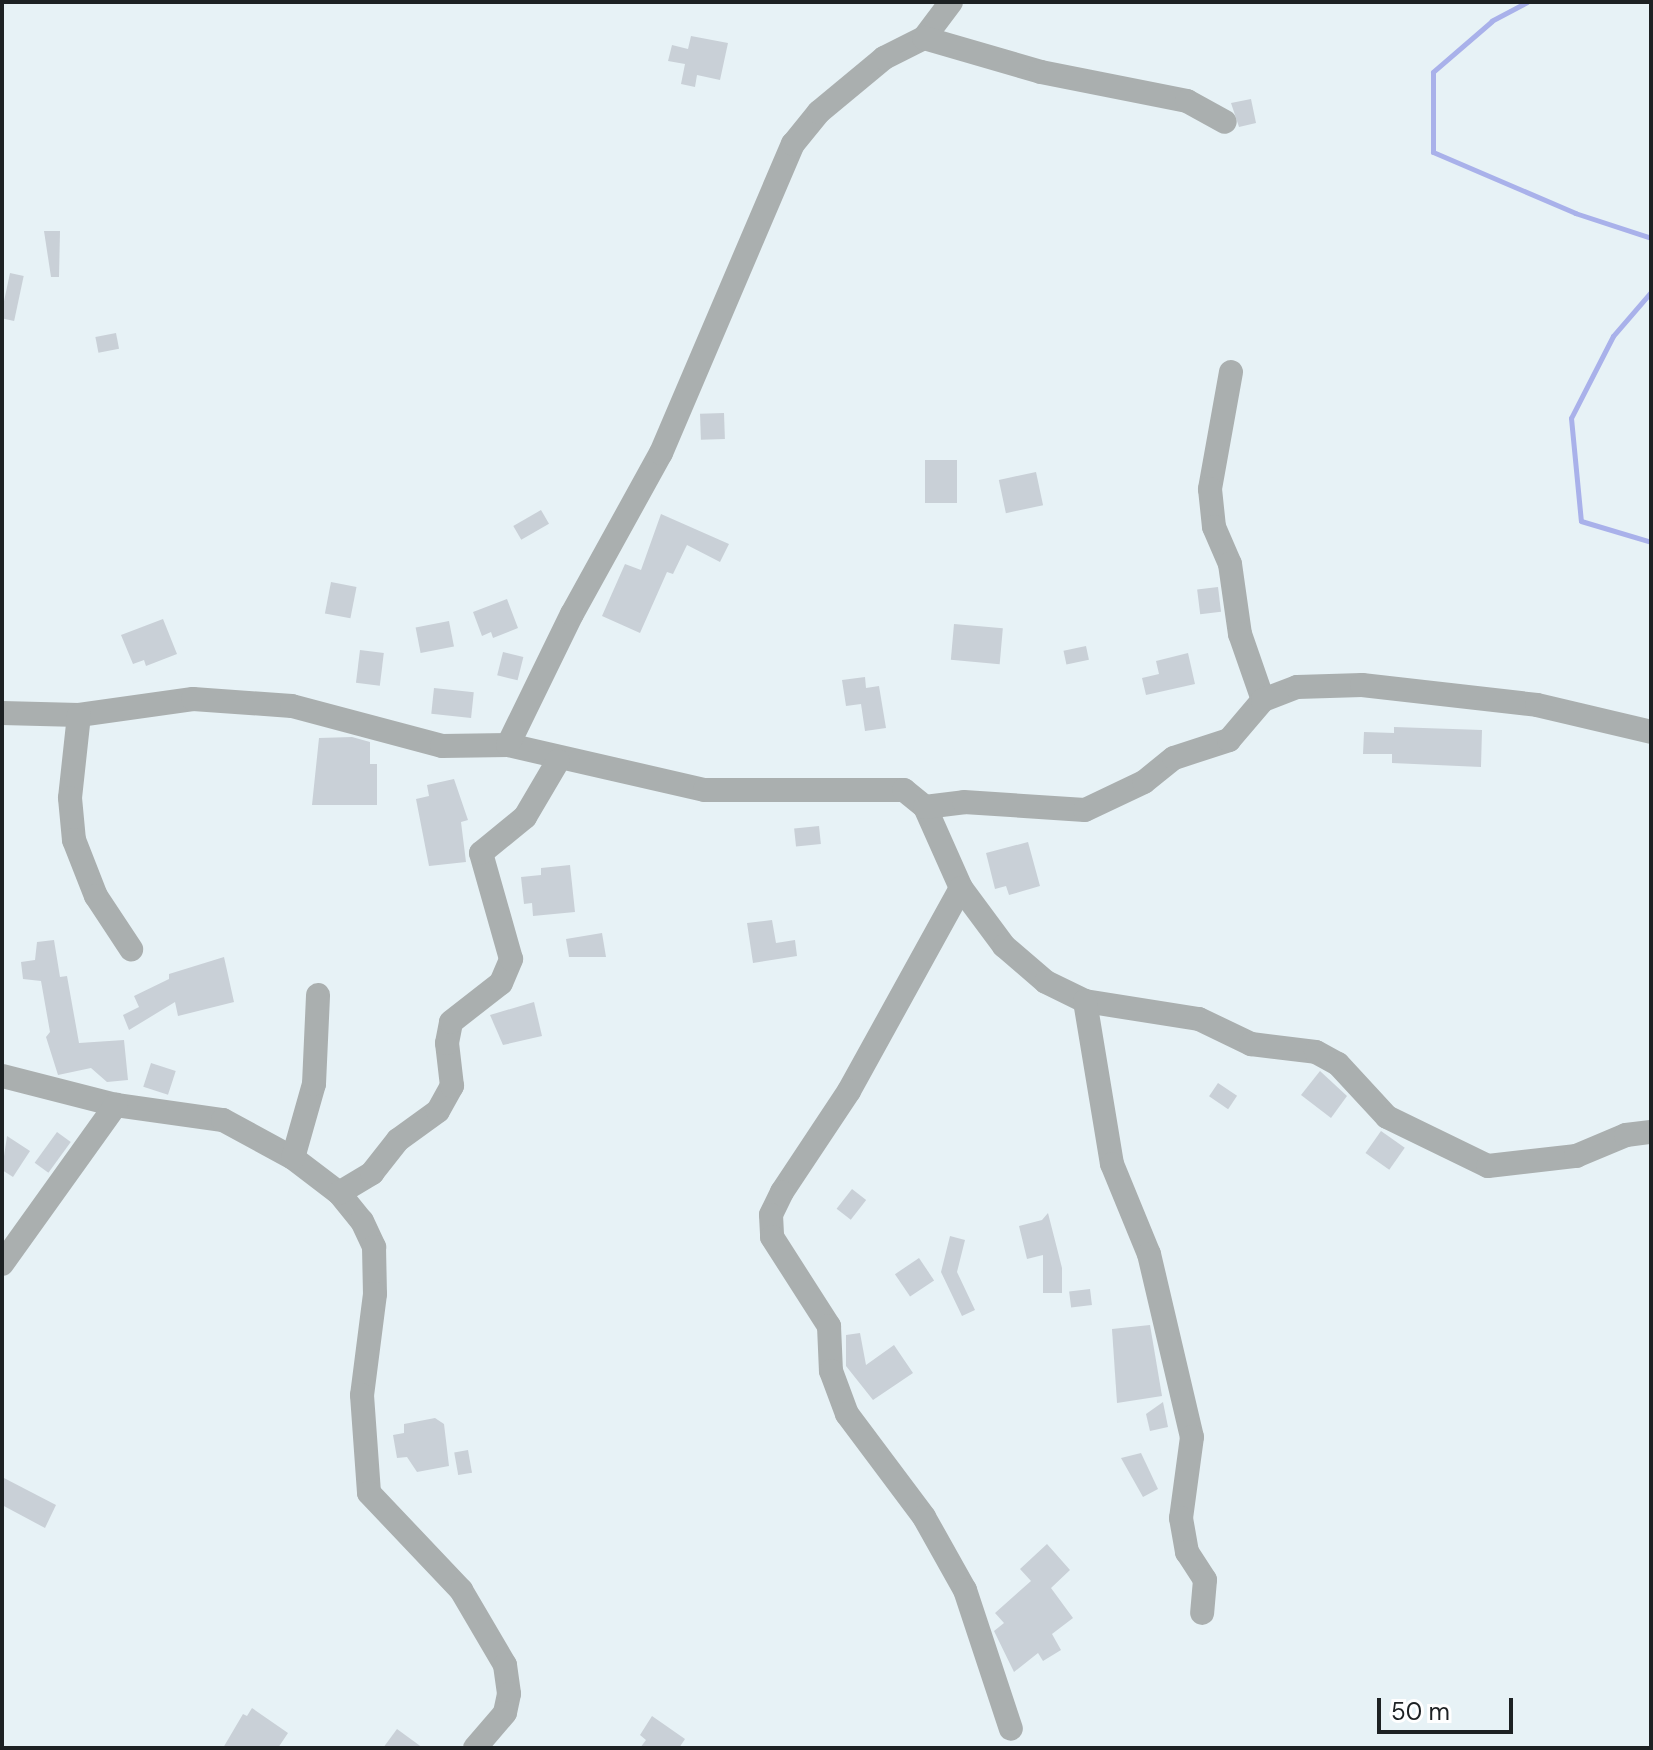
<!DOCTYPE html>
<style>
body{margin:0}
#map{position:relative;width:1653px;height:1750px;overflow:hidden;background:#e7f2f6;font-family:"DM Sans",sans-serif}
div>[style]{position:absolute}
.stream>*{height:5px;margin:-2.5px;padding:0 2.5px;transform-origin:2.5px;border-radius:2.5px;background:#a9b1ea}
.building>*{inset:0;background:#c9d0d7;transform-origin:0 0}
.minor>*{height:24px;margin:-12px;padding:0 12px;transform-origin:12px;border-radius:12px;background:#aaafaf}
span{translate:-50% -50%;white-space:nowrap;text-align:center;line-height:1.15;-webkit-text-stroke:6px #fff;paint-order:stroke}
.frame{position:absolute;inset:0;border:4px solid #1d2123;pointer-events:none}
.scale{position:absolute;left:1377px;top:1698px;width:136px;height:36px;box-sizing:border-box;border:4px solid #1d2123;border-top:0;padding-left:10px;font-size:24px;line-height:28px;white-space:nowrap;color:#1d2123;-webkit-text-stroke:6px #fff;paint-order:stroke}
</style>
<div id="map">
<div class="stream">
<i style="left:1527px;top:2px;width:40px;rotate:152deg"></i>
<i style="left:1492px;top:21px;width:78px;rotate:139.2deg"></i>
<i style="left:1433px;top:72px;width:80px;rotate:90deg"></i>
<i style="left:1433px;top:152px;width:155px;rotate:23.2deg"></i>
<i style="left:1575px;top:213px;width:80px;rotate:18.2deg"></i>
<i style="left:1651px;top:292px;width:58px;rotate:130.8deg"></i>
<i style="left:1613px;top:336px;width:92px;rotate:117.1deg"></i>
<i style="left:1571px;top:418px;width:103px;rotate:84.5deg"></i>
<i style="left:1581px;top:521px;width:73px;rotate:16.7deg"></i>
</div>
<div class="building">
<i style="clip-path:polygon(691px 36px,728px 43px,720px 80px,697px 75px,695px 87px,681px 84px,685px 64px,668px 61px,672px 45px,688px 49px)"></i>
<i style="clip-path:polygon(1251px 99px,1256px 123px,1239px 127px,1231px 103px)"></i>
<i style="clip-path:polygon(44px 231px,60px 231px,59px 277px,51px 277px)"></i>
<i style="left:10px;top:273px;width:14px;height:46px;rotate:12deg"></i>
<i style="left:116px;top:333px;width:16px;height:21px;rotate:79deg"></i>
<i style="left:724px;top:413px;width:26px;height:24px;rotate:88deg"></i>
<i style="left:925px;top:460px;width:32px;height:43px"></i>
<i style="left:1036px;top:472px;width:34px;height:38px;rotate:78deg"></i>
<i style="left:541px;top:510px;width:16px;height:32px;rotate:60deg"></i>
<i style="clip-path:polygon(661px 514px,729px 544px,720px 562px,687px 545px,673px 574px,667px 572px,640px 633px,602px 616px,625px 564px,641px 570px)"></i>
<i style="left:331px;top:582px;width:26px;height:32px;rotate:11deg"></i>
<i style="left:1218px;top:587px;width:25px;height:21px;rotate:83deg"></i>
<i style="clip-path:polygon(507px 599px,518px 628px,493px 638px,491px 632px,482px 636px,473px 612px)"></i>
<i style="clip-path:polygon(163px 619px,177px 654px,146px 666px,144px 660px,133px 664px,121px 635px)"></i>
<i style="left:449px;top:621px;width:26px;height:34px;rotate:79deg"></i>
<i style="left:954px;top:624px;width:49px;height:36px;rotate:5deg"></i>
<i style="left:1086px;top:646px;width:14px;height:23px;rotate:78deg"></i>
<i style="left:360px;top:650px;width:24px;height:33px;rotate:7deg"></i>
<i style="left:503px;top:652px;width:21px;height:24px;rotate:14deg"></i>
<i style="clip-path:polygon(1188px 653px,1195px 684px,1146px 695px,1142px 678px,1159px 674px,1156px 661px)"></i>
<i style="clip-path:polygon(865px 677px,866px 688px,879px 686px,886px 728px,865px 731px,861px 704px,846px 706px,842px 680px)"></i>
<i style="left:434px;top:688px;width:40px;height:26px;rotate:6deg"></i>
<i style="clip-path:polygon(1394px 727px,1482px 730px,1481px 767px,1392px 763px,1392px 754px,1363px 754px,1364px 732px,1394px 733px)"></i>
<i style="clip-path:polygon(352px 737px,370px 742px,370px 764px,377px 764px,377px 805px,312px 805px,319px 738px)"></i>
<i style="clip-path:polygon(454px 779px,468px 820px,461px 822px,466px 862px,429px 866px,416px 799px,429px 796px,427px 785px)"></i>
<i style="left:819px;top:826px;width:18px;height:25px;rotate:84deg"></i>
<i style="clip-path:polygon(1028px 842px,1040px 886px,1009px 895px,1006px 886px,995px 889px,986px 853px)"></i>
<i style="clip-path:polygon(570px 865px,575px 912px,533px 916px,532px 903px,524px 904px,521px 877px,541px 875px,541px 868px)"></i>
<i style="clip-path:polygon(772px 920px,776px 943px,795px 940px,797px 956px,753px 963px,747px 923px)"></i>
<i style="clip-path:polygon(602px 933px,606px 957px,569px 957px,566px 939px)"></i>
<i style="clip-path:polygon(54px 940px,60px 977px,67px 976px,79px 1043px,124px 1040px,128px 1080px,107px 1082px,91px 1068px,58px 1075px,46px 1037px,50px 1032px,41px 981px,23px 979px,21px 962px,35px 960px,37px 942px)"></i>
<i style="clip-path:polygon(224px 957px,234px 1002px,178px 1016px,175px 1002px,129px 1030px,123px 1015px,139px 1007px,134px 996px,169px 979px,169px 974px)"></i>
<i style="clip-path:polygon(534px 1002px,542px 1036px,503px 1045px,490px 1015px)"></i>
<i style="left:151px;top:1063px;width:26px;height:25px;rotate:18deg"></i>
<i style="clip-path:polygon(1320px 1071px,1347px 1096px,1331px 1118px,1301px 1095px)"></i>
<i style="left:1218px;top:1083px;width:23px;height:16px;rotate:34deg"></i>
<i style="left:1381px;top:1131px;width:29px;height:27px;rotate:35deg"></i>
<i style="left:57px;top:1132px;width:17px;height:38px;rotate:36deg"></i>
<i style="clip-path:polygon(7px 1136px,30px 1151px,13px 1177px,2px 1170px)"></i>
<i style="left:852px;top:1189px;width:18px;height:25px;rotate:38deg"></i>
<i style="clip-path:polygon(1048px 1213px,1062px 1268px,1062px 1293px,1043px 1293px,1043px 1255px,1027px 1259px,1019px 1226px,1042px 1220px)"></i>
<i style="clip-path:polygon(950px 1236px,965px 1240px,957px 1272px,975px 1310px,962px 1316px,941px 1272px)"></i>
<i style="left:919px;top:1258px;width:27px;height:29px;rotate:56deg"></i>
<i style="left:1090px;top:1289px;width:16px;height:21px;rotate:83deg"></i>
<i style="clip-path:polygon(1150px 1325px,1162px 1396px,1117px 1403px,1112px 1329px)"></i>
<i style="clip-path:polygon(860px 1333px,866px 1365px,894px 1345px,913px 1373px,873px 1400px,846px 1366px,846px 1335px)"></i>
<i style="clip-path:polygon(1163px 1402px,1168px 1427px,1150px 1431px,1146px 1414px)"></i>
<i style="clip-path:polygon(435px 1418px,444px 1424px,449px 1466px,417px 1472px,407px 1457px,397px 1458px,393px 1435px,404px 1433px,404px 1424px)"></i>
<i style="left:468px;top:1450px;width:23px;height:14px;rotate:80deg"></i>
<i style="clip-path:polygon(1141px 1453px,1158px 1489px,1143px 1497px,1121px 1458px)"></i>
<i style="clip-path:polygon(2px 1477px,56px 1505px,45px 1528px,2px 1505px)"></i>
<i style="clip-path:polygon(1047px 1544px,1070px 1570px,1051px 1588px,1073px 1618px,1052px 1634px,1061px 1650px,1043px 1661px,1038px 1653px,1014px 1672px,994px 1631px,1004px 1623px,995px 1613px,1031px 1581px,1020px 1569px)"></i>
<i style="clip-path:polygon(252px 1708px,288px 1733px,278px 1748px,223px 1748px,243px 1714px,247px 1716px)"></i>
<i style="clip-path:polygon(652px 1716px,685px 1739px,679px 1748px,640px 1748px,646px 1740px,640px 1735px)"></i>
<i style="clip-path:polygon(397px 1729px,423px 1748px,383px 1748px)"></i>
</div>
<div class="minor">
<i style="left:924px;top:38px;width:45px;rotate:-53.1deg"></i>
<i style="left:1231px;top:372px;width:119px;rotate:100.2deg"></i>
<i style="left:1210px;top:489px;width:38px;rotate:84deg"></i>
<i style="left:1214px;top:527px;width:40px;rotate:66.6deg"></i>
<i style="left:1230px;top:564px;width:71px;rotate:81.9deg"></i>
<i style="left:1240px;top:634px;width:70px;rotate:70.8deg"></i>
<i style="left:2px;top:713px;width:77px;rotate:1.5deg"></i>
<i style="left:79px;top:715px;width:115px;rotate:-8deg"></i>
<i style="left:193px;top:699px;width:99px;rotate:4deg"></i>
<i style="left:292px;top:706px;width:155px;rotate:14.9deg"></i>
<i style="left:442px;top:746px;width:66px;rotate:-0.9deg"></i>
<i style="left:508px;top:745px;width:202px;rotate:12.9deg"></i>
<i style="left:705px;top:790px;width:199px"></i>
<i style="left:904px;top:790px;width:27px;rotate:39deg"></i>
<i style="left:925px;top:807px;width:89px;rotate:66deg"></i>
<i style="left:961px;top:888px;width:72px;rotate:53.4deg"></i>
<i style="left:1004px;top:946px;width:55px;rotate:40.6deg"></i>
<i style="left:1046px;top:982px;width:43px;rotate:26deg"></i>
<i style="left:1085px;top:1001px;width:115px;rotate:9deg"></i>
<i style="left:1199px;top:1019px;width:58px;rotate:25.7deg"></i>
<i style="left:1251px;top:1044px;width:65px;rotate:7deg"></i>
<i style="left:1316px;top:1052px;width:25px;rotate:29deg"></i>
<i style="left:1338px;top:1064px;width:72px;rotate:47.2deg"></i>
<i style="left:1387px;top:1117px;width:112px;rotate:25.9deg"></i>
<i style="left:1488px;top:1166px;width:89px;rotate:-6.5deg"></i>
<i style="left:1576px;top:1156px;width:54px;rotate:-22.8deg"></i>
<i style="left:1626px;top:1135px;width:25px;rotate:-7deg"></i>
<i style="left:79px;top:715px;width:83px;rotate:96.2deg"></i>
<i style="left:70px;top:798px;width:42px;rotate:84.6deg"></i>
<i style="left:74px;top:840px;width:60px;rotate:68.6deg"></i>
<i style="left:96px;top:896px;width:64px;rotate:56.6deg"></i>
<i style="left:508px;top:745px;width:146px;rotate:-64deg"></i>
<i style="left:572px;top:614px;width:184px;rotate:-61.1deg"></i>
<i style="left:661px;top:453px;width:336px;rotate:-66.9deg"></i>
<i style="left:793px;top:144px;width:41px;rotate:-50.9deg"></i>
<i style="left:819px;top:112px;width:85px;rotate:-39.7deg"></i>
<i style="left:884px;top:58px;width:45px;rotate:-26.6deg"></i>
<i style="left:924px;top:38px;width:122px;rotate:16.2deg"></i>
<i style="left:1041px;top:72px;width:149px;rotate:11.2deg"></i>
<i style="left:1187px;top:101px;width:43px;rotate:28.9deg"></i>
<i style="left:925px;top:807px;width:39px;rotate:-7deg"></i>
<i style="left:964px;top:802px;width:121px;rotate:3.8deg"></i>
<i style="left:1085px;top:810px;width:65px;rotate:-25.4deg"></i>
<i style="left:1144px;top:782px;width:38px;rotate:-39deg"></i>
<i style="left:1174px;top:758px;width:58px;rotate:-18.1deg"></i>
<i style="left:1229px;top:740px;width:52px;rotate:-49.6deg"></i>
<i style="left:1263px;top:700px;width:36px;rotate:-21deg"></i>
<i style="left:1297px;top:687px;width:65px;rotate:-1.8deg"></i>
<i style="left:1362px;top:685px;width:176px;rotate:6.5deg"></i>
<i style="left:1537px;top:705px;width:117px;rotate:13.3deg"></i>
<i style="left:961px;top:888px;width:232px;rotate:118.9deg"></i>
<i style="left:849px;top:1091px;width:121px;rotate:123.6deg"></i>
<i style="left:782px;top:1192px;width:25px;rotate:116deg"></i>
<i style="left:771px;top:1215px;width:22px;rotate:87deg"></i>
<i style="left:772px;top:1237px;width:106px;rotate:57.4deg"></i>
<i style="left:829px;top:1326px;width:45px;rotate:87.5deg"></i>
<i style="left:831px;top:1371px;width:46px;rotate:69.6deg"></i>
<i style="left:847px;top:1414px;width:129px;rotate:53.2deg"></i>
<i style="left:924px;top:1517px;width:84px;rotate:60.7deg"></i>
<i style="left:965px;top:1590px;width:146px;rotate:71.7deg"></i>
<i style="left:1085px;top:1001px;width:165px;rotate:80.6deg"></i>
<i style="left:1112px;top:1164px;width:97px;rotate:67.7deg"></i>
<i style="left:1149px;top:1254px;width:188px;rotate:76.8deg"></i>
<i style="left:1192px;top:1437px;width:82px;rotate:97.7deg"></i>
<i style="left:1181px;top:1518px;width:35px;rotate:80deg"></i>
<i style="left:1187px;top:1552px;width:33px;rotate:57deg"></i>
<i style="left:1205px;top:1580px;width:33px;rotate:95deg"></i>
<i style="left:2px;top:1076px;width:118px;rotate:14.3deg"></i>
<i style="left:116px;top:1105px;width:108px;rotate:8deg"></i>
<i style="left:223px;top:1120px;width:80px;rotate:28.5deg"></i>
<i style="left:293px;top:1158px;width:58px;rotate:37.3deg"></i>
<i style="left:339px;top:1193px;width:36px;rotate:51deg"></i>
<i style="left:362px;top:1221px;width:29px;rotate:65deg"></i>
<i style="left:374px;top:1247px;width:47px;rotate:88.8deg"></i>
<i style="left:375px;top:1294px;width:102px;rotate:97.3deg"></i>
<i style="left:362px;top:1395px;width:98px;rotate:85.9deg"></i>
<i style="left:369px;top:1493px;width:134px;rotate:46.5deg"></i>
<i style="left:461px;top:1590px;width:87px;rotate:59.6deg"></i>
<i style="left:505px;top:1665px;width:29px;rotate:82deg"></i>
<i style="left:509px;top:1694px;width:19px;rotate:102deg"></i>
<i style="left:505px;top:1713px;width:46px;rotate:130.6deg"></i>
<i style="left:293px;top:1158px;width:77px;rotate:-74.2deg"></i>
<i style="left:314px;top:1084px;width:89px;rotate:-87.4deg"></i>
<i style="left:339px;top:1193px;width:39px;rotate:-31deg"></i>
<i style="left:372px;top:1173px;width:42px;rotate:-51.8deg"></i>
<i style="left:398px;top:1140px;width:49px;rotate:-35.9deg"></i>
<i style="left:438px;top:1111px;width:29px;rotate:-61deg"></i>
<i style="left:452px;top:1086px;width:43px;rotate:-96.6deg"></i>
<i style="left:447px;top:1043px;width:21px;rotate:-79deg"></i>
<i style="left:451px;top:1022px;width:63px;rotate:-38deg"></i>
<i style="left:501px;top:983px;width:26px;rotate:-67deg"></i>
<i style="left:511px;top:959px;width:110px;rotate:-105.8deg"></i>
<i style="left:481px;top:853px;width:57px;rotate:-39.3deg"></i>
<i style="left:525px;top:817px;width:65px;rotate:-59.5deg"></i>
<i style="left:2px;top:1264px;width:196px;rotate:-54.4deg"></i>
</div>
<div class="frame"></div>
<div class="scale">50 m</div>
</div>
